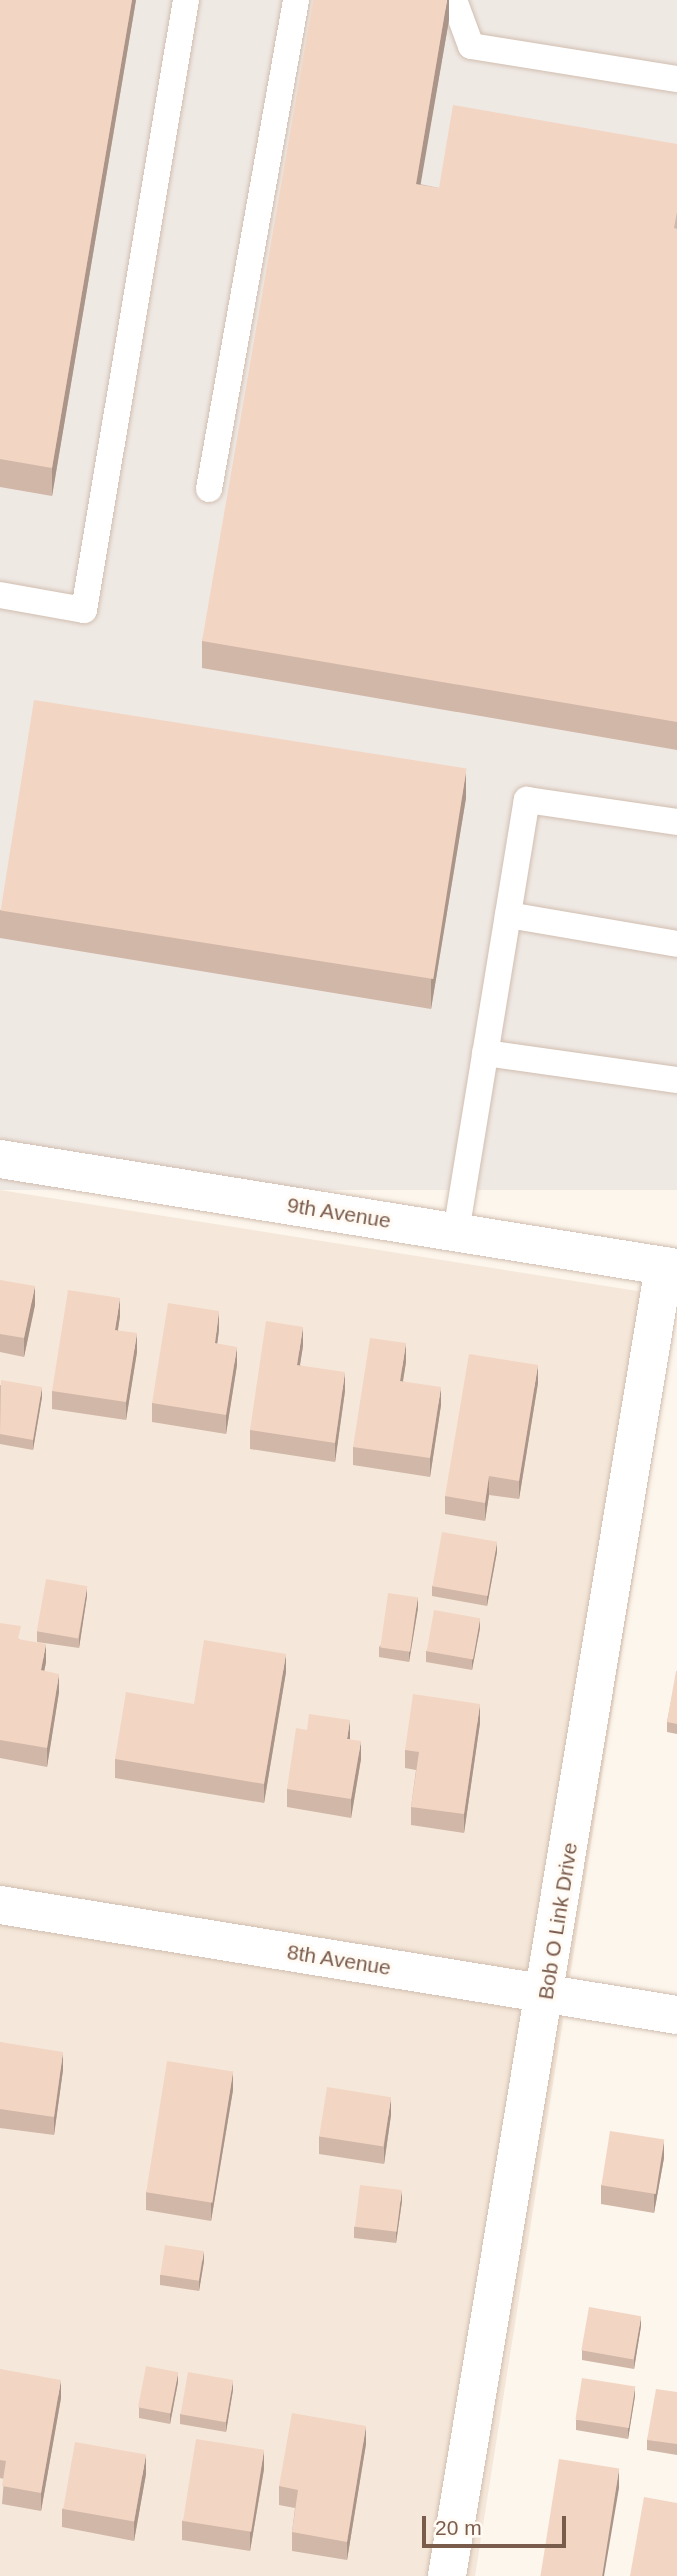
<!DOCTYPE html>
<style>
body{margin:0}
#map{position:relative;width:677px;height:2576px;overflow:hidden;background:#fdf6ec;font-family:Arial,sans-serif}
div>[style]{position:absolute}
.residential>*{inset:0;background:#f5e8da;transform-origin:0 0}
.industrial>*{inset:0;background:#efe9e4;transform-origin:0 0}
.roads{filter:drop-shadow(0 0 2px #d1beb0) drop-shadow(0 0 2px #d1beb0)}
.service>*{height:26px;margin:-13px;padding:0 13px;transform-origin:13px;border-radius:13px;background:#fff}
.minor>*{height:38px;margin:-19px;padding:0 19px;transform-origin:19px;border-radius:19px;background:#fff}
.wall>*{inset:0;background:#d1b7a8}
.shaded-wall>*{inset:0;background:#aa9588}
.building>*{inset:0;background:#f3d5c3;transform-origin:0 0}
span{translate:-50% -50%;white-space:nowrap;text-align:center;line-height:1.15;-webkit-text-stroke:6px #fffaf3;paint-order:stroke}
.street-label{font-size:21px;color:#7a5c4d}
.scale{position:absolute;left:422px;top:2516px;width:144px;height:32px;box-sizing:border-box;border:4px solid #7a5c4d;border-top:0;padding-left:9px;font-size:21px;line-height:24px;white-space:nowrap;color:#7a5c4d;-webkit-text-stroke:5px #fffaf3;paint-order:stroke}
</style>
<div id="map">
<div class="residential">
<i style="left:0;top:1190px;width:686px;height:1386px;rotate:9deg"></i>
</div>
<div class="industrial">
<i style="left:0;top:0;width:677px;height:1190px"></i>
</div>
<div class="roads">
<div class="service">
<i style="left:454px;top:0;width:49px;rotate:69.7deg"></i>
<i style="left:471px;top:46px;width:209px;rotate:9.1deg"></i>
<i style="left:209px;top:489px;width:497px;rotate:-79.9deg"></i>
<i style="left:0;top:595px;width:85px;rotate:10.1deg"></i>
<i style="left:84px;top:610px;width:618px;rotate:-80.51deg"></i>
<i style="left:508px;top:915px;width:171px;rotate:9.7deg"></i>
<i style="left:485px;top:1053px;width:194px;rotate:8deg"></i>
<i style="left:456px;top:1232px;width:438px;rotate:-80.7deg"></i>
<i style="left:527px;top:800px;width:152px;rotate:8.3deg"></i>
</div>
<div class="minor">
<i style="left:0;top:1159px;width:686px;rotate:9.15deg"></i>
<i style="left:0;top:1905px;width:686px;rotate:9.23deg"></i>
<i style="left:447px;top:2576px;width:1328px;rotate:-80.59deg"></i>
</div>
</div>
<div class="wall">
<i style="clip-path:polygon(0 0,136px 0,52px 496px,0 487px)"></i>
<i style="clip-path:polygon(449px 0,449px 20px,420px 184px,439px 188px,677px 144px,677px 750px,202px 668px,202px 641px)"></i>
<i style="clip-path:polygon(466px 798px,431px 1009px,0 938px,0 910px)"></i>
<i style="clip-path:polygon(0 1280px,35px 1305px,24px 1357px,0 1352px)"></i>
<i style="clip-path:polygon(120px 1316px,118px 1330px,137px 1352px,126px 1420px,52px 1409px,52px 1391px)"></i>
<i style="clip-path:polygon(219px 1330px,217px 1344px,237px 1365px,226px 1434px,152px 1422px,152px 1403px)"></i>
<i style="clip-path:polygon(303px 1346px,300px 1365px,345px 1391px,335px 1462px,250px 1449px,250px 1430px)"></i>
<i style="clip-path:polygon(406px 1362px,403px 1381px,441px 1405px,430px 1477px,353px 1465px,353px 1447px)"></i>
<i style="clip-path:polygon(538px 1383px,519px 1499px,489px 1495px,485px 1521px,445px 1514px,445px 1496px)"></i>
<i style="clip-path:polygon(0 1385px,42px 1397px,33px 1450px,0 1444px)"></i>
<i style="clip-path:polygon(497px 1552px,487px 1606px,432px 1596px,432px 1586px)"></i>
<i style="clip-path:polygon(87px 1596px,79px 1648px,37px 1642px,37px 1631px)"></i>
<i style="clip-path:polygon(418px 1608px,409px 1662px,379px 1657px,379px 1647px)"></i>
<i style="clip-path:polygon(0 1623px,46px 1662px,44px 1671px,59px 1692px,47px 1767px,0 1758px)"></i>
<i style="clip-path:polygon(480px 1628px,472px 1670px,426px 1662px,426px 1651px)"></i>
<i style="clip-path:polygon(677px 1671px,677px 1734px,667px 1732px,667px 1722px)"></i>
<i style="clip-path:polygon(286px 1672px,264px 1803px,115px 1778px,115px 1759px,194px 1704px)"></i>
<i style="clip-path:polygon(480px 1723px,464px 1833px,411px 1825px,411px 1807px,416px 1770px,405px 1768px,405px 1750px)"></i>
<i style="clip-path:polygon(350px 1739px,361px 1759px,351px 1818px,287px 1807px,287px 1789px)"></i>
<i style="clip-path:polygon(0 2042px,63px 2070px,54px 2135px,0 2128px)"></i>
<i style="clip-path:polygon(233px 2090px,211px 2221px,146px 2210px,146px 2192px)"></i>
<i style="clip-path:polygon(391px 2115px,384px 2164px,319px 2154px,319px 2136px)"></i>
<i style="clip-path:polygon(664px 2158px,654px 2213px,601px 2204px,601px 2185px)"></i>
<i style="clip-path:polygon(402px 2201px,396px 2243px,354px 2238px,354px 2227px)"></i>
<i style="clip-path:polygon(204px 2261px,199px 2291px,160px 2285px,160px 2275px)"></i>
<i style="clip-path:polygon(641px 2326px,634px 2369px,582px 2360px,582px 2350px)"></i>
<i style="clip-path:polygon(0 2369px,61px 2398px,41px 2511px,2px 2504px,4px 2479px,0 2478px)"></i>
<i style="clip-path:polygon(178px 2382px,170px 2424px,139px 2418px,139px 2407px)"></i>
<i style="clip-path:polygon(233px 2390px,226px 2432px,180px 2424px,180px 2414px)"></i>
<i style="clip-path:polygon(677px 2392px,677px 2455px,647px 2450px,647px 2440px)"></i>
<i style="clip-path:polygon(635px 2396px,628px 2439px,576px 2430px,576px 2420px)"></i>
<i style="clip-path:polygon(366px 2444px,347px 2560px,292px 2551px,292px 2532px,295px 2508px,279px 2505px,279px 2486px)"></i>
<i style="clip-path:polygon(264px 2469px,250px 2551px,182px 2540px,182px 2521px)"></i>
<i style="clip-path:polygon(146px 2474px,134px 2541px,62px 2527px,62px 2509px)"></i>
</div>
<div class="shaded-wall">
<i style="clip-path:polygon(132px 0,136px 0,52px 496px,52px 468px)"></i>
<i style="clip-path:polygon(447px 0,449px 0,449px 20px,416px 211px,416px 184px)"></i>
<i style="clip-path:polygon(466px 771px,466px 798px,431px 1009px,431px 981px)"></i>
<i style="clip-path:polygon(35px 1286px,35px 1305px,24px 1357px,24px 1338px)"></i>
<i style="clip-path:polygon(120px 1298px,120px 1316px,115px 1348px,115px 1330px)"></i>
<i style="clip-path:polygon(219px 1311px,219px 1330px,215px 1362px,215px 1343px)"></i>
<i style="clip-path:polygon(303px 1327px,303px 1346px,297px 1383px,297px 1365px)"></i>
<i style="clip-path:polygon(137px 1333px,137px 1352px,126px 1420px,126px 1402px)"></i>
<i style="clip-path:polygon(406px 1343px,406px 1362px,400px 1399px,400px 1381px)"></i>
<i style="clip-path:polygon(237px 1347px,237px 1365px,226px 1434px,226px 1415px)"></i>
<i style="clip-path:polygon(538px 1365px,538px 1383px,519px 1499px,519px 1481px)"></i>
<i style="clip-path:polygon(345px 1372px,345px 1391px,335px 1462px,335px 1443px)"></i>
<i style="clip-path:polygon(42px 1387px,42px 1397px,33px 1450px,33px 1440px)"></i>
<i style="clip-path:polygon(441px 1387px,441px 1405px,430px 1477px,430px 1458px)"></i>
<i style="clip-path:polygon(489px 1476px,489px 1495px,485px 1521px,485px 1503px)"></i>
<i style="clip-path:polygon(497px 1542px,497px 1552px,487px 1606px,487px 1596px)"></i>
<i style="clip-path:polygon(87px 1586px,87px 1596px,79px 1648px,79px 1638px)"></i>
<i style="clip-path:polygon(418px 1597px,418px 1608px,409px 1662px,409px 1652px)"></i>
<i style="clip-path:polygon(480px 1618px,480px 1628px,472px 1670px,472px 1660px)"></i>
<i style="clip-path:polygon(46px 1644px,46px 1662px,41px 1688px,41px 1670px)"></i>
<i style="clip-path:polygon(286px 1654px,286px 1672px,264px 1803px,264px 1784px)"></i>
<i style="clip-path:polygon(59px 1674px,59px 1692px,47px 1767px,47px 1748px)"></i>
<i style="clip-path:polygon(480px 1704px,480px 1723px,464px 1833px,464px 1814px)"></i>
<i style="clip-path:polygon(350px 1720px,350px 1739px,347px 1739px)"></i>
<i style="clip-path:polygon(361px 1741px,361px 1759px,351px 1818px,351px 1799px)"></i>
<i style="clip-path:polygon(63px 2052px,63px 2070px,54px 2135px,54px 2117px)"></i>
<i style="clip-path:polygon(233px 2071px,233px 2090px,211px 2221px,211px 2203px)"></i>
<i style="clip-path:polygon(391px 2097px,391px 2115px,384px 2164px,384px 2146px)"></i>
<i style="clip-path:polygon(664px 2140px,664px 2158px,654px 2213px,654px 2195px)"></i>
<i style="clip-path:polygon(402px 2190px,402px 2201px,396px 2243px,396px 2233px)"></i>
<i style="clip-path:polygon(204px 2251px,204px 2261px,199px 2291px,199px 2281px)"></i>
<i style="clip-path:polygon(641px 2316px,641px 2326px,634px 2369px,634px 2359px)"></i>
<i style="clip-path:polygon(178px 2372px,178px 2382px,170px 2424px,170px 2413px)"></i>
<i style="clip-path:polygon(61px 2380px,61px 2398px,41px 2511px,41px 2493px)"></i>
<i style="clip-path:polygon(233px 2380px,233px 2390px,226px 2432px,226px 2422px)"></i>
<i style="clip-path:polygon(635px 2386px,635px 2396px,628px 2439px,628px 2429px)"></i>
<i style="clip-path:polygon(366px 2426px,366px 2444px,347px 2560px,347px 2542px)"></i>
<i style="clip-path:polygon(264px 2450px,264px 2469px,250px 2551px,250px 2533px)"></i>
<i style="clip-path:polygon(146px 2455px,146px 2474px,134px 2541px,134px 2522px)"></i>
<i style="clip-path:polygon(619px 2469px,619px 2488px,604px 2576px,600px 2576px)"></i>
</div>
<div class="building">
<i style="clip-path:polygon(0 0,132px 0,52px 468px,0 459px)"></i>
<i style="clip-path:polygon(313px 0,447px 0,416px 184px,439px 188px,453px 105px,677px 144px,677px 212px,674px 228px,677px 229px,677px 722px,202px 641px)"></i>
<i style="left:34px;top:700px;width:438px;height:213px;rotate:9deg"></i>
<i style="clip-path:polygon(0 1280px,35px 1286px,24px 1338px,0 1334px)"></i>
<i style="clip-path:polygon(68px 1290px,120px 1298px,115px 1330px,137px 1333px,126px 1402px,52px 1391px)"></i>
<i style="clip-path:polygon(168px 1303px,219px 1311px,215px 1343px,237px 1347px,226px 1415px,152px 1403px)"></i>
<i style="clip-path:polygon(266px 1321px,303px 1327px,297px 1365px,345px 1372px,335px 1443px,250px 1430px)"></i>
<i style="clip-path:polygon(370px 1338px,406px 1343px,400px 1381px,441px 1387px,430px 1458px,353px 1447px)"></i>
<i style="clip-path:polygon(469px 1354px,538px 1365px,519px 1481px,489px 1476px,485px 1503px,445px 1496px)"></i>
<i style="clip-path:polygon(1px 1380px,42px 1387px,33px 1440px,0 1434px)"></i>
<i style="left:442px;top:1532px;width:56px;height:55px;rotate:10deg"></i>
<i style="left:46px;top:1579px;width:42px;height:53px;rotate:10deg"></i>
<i style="left:388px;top:1593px;width:30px;height:55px;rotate:8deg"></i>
<i style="left:434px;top:1610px;width:47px;height:42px;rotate:10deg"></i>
<i style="clip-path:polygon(0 1623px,21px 1626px,18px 1639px,46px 1644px,41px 1670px,59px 1674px,47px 1748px,0 1740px)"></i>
<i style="clip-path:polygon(204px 1640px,286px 1654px,264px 1784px,115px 1759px,126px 1692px,194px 1704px)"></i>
<i style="clip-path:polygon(676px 1671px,677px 1671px,677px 1724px,667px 1722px)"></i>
<i style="clip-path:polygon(413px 1694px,480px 1704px,464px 1814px,411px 1807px,419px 1752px,405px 1750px)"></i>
<i style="clip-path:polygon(309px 1714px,350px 1720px,347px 1739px,361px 1741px,351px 1799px,287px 1789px,296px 1728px,307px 1730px)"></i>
<i style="clip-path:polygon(0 2042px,63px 2052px,54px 2117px,0 2109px)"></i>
<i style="left:167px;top:2061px;width:67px;height:133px;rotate:9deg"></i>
<i style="left:327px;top:2087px;width:65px;height:50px;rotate:9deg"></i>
<i style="left:610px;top:2131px;width:55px;height:55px;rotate:9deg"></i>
<i style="left:360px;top:2185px;width:42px;height:42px;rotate:7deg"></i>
<i style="left:165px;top:2245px;width:39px;height:30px;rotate:9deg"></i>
<i style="left:589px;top:2307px;width:53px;height:44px;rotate:10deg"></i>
<i style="left:146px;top:2366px;width:33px;height:42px;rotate:11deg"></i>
<i style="clip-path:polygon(0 2369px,61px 2380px,41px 2493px,2px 2486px,6px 2461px,0 2460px)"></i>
<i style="left:188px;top:2372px;width:46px;height:43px;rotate:10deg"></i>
<i style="left:582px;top:2378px;width:54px;height:42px;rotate:9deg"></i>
<i style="clip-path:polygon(656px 2389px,677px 2392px,677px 2444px,647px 2440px)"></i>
<i style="clip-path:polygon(292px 2413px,366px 2426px,347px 2542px,292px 2532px,298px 2490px,279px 2486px)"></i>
<i style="left:196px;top:2439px;width:69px;height:83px;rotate:9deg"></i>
<i style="left:75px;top:2442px;width:72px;height:68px;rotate:10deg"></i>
<i style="left:559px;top:2459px;width:61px;height:119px;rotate:9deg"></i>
<i style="clip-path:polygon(644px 2497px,677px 2503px,677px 2576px,630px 2576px)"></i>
</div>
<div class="street-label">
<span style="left:339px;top:1213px;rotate:9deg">9th Avenue</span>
<span style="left:558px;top:1921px;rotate:-81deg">Bob O Link Drive</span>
<span style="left:339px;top:1960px;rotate:9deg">8th Avenue</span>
</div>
<div class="scale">20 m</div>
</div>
